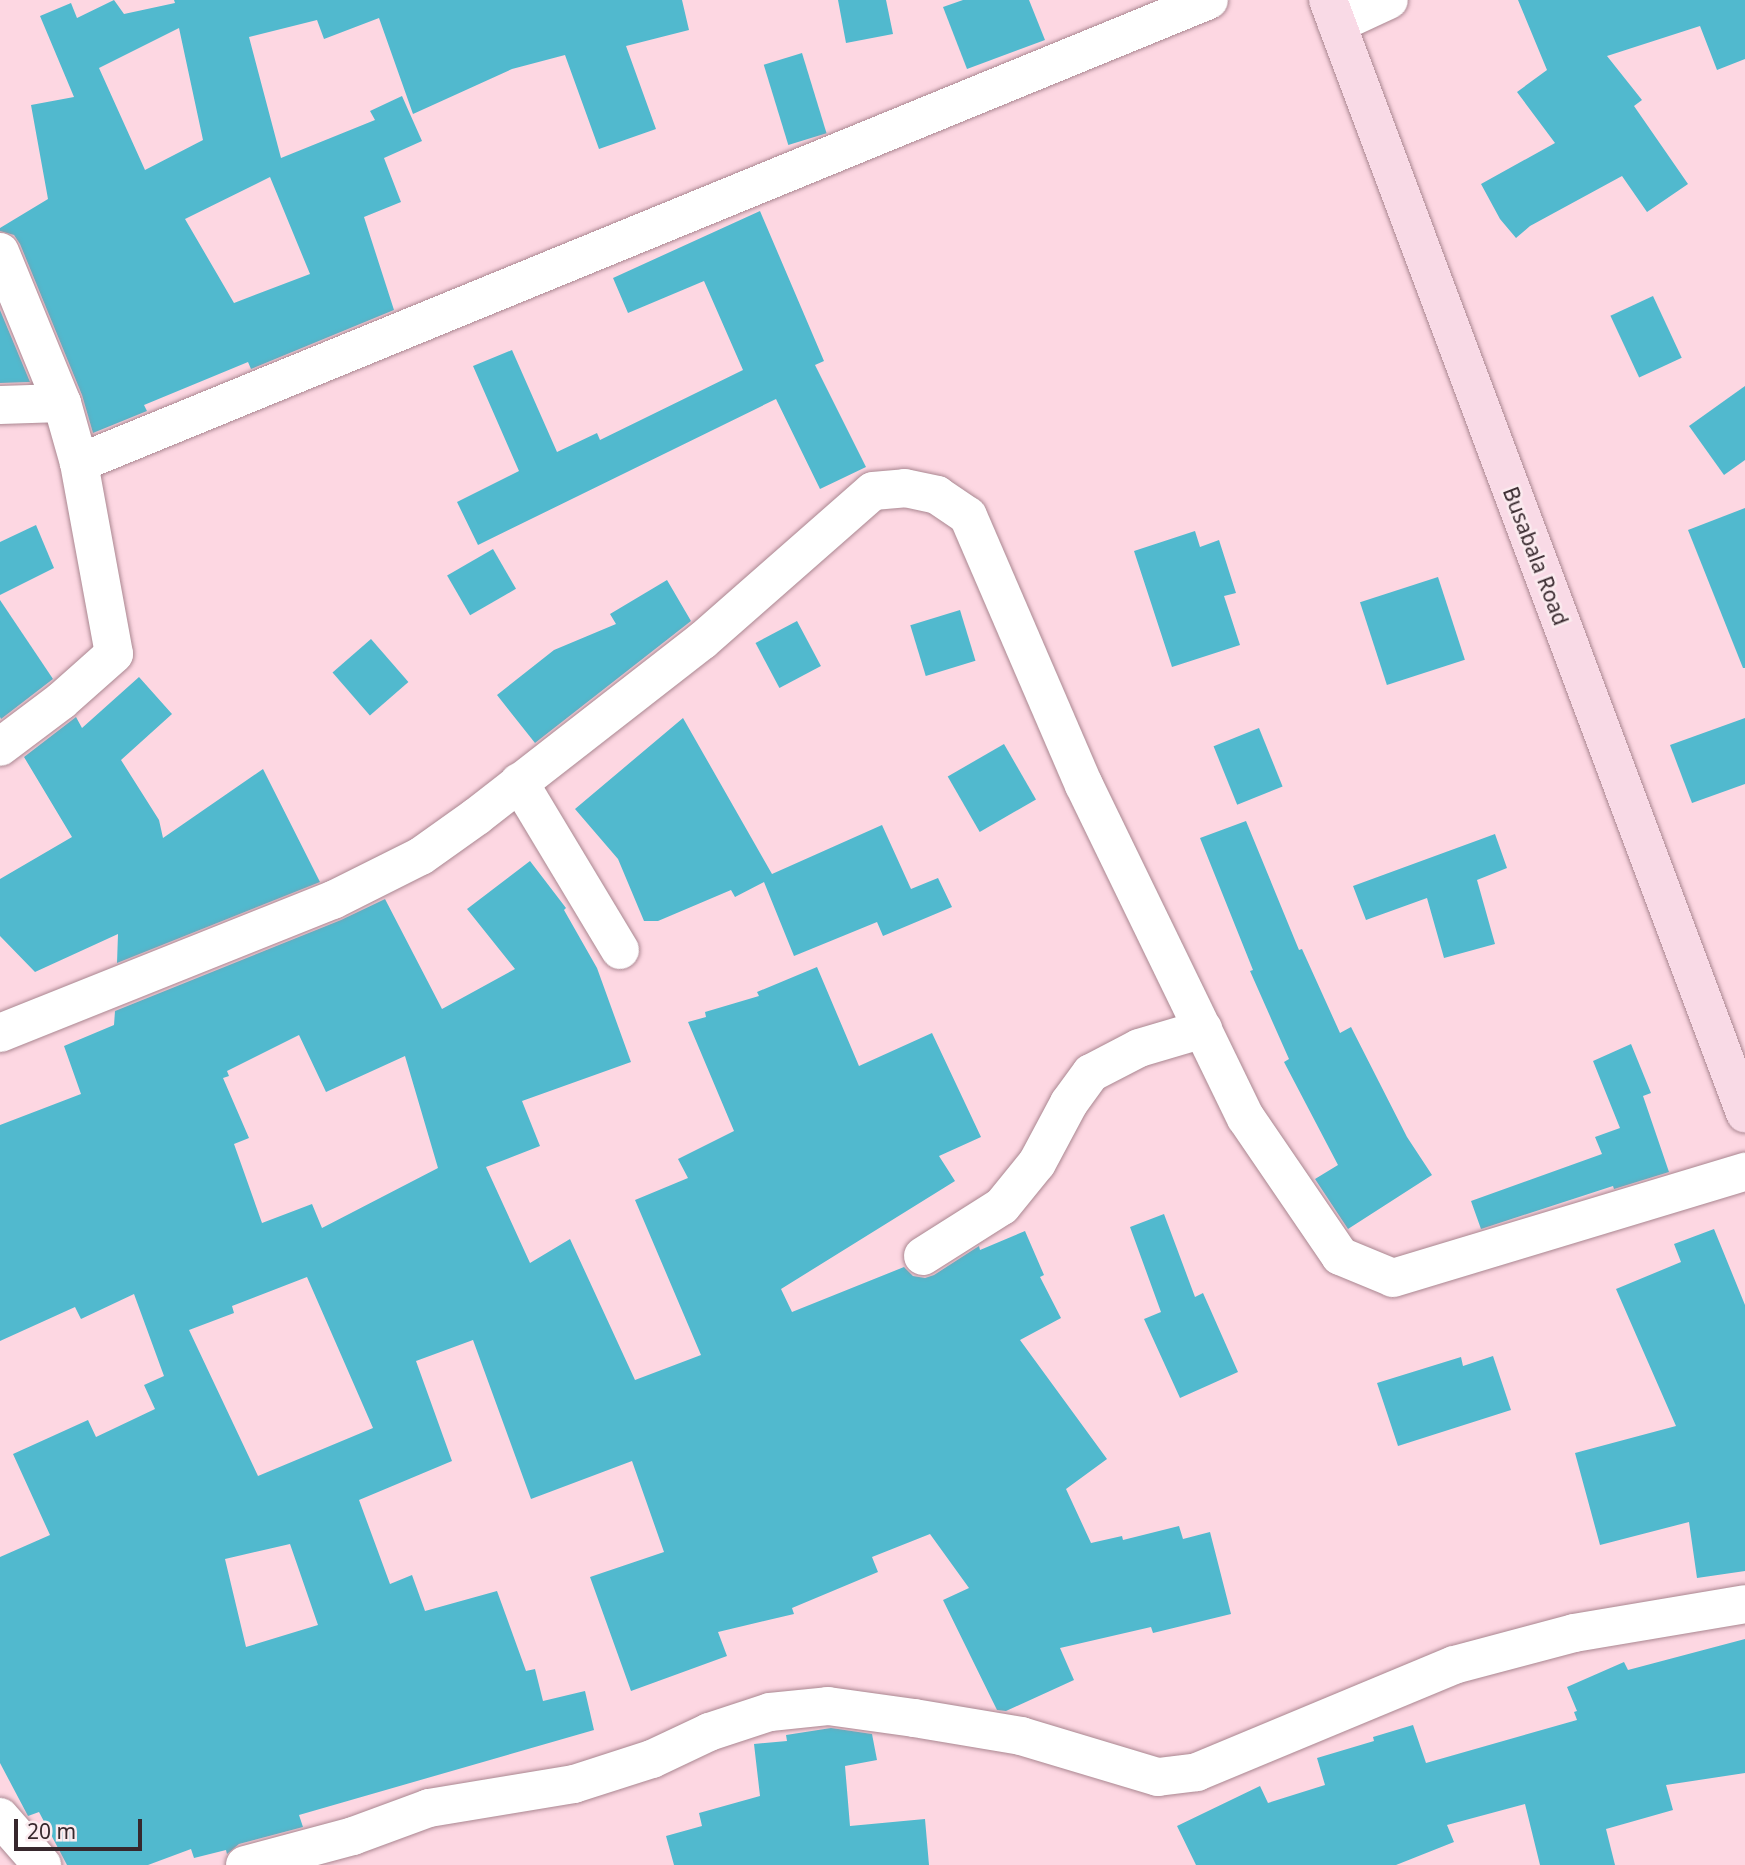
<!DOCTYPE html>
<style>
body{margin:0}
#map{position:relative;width:1745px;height:1865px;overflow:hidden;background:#fdd7e2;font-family:"Noto Sans",sans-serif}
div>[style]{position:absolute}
.building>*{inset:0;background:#51b9ce;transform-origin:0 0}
.roads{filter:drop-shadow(0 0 2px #aa8791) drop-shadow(0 0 2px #aa8791)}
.street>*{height:38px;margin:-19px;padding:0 19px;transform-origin:19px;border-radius:19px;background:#fff}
.secondary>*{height:38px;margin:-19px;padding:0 19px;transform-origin:19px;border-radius:19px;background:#f9dae6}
span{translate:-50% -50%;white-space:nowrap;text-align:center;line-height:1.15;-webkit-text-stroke:5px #fbebef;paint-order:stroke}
.street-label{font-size:21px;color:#37282d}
.scale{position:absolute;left:14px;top:1819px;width:128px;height:32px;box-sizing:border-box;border:4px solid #37282d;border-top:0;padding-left:9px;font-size:21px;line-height:24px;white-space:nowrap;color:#37282d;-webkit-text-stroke:5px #fbebef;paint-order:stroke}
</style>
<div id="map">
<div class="building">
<i style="clip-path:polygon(evenodd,114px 0,124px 14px,175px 3px,174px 0,682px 0,689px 30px,626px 46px,656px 129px,599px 149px,565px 55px,512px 69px,413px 114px,379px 18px,324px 39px,317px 20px,249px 37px,281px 158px,375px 120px,370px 111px,402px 96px,422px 141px,384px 158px,401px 202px,364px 217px,394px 310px,251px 369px,248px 362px,144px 405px,147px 411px,93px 433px,82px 395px,20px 244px,14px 235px,0 231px,0 228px,48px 199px,31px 105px,74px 97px,40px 16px,71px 3px,77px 18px,114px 0,179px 28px,203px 140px,145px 170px,99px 68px,179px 28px,114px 0,270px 177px,310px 274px,234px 303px,185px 219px,270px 177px)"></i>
<i style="clip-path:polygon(838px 0,886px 0,893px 34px,846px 43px)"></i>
<i style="clip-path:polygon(963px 0,1029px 0,1045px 40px,967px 69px,943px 7px)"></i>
<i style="clip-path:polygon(1518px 0,1745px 0,1745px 59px,1717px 70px,1700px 26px,1607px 56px,1642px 100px,1634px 106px,1688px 184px,1647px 212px,1622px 176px,1530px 226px,1516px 238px,1500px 219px,1481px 184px,1555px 143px,1517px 92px,1547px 70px)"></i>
<i style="left:802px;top:53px;width:84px;height:40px;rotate:73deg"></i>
<i style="clip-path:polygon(760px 211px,824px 361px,815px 365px,866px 467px,820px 489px,776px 399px,478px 545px,457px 502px,519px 471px,473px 366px,512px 350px,557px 452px,597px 433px,600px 440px,743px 370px,704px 281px,628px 313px,613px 278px)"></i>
<i style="left:1653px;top:296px;width:68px;height:47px;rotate:65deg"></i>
<i style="clip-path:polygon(0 310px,30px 382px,0 383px)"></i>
<i style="clip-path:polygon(1745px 386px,1745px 460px,1724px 475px,1689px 426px)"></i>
<i style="clip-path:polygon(1745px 508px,1745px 668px,1743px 668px,1688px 530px)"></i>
<i style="clip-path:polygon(36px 525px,54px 568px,0 595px,0 542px)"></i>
<i style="clip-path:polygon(1195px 531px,1200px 547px,1219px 540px,1236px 593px,1224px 596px,1240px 645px,1172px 667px,1134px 551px)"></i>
<i style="left:493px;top:549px;width:46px;height:53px;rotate:60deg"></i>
<i style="left:1438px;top:577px;width:87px;height:82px;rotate:72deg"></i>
<i style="clip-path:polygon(667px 580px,691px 621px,535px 743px,497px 695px,554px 650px,616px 624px,610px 614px)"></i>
<i style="clip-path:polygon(0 600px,53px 679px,1px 719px,0 717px)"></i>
<i style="left:960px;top:610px;width:53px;height:52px;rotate:73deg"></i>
<i style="left:797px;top:621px;width:51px;height:47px;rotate:62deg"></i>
<i style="left:371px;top:639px;width:57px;height:51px;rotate:49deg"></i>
<i style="clip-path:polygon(139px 677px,172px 714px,121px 760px,159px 820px,163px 838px,263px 769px,320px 882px,117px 963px,118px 934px,35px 972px,0 936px,0 879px,72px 837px,24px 757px,76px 717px,82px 728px)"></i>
<i style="clip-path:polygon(683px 718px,772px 874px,882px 825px,911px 889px,938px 878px,952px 907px,883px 936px,877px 922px,794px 956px,764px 882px,735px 897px,731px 890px,658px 921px,644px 921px,618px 859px,575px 809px)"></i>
<i style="clip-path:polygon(1745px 718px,1745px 784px,1692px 803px,1670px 745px)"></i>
<i style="left:1259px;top:728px;width:63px;height:49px;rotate:68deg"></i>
<i style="left:1004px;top:744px;width:64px;height:65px;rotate:60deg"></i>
<i style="clip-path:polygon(1246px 821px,1299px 950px,1302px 949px,1340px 1033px,1351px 1027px,1407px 1137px,1432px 1175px,1348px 1229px,1315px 1179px,1338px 1165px,1284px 1062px,1289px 1059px,1250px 971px,1253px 970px,1200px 838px)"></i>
<i style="clip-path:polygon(1495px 834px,1507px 868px,1477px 880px,1495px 944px,1444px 958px,1427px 898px,1366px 920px,1353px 886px)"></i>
<i style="clip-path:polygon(evenodd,530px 861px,566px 908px,564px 910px,597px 968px,631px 1062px,522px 1101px,540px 1146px,486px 1167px,530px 1263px,570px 1239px,635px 1380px,701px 1355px,635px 1200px,688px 1178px,678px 1159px,734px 1131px,688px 1022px,706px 1017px,705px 1012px,759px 996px,757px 992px,817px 967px,859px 1066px,932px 1033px,981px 1137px,939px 1156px,955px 1181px,781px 1289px,792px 1312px,904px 1267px,913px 1276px,925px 1278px,934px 1275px,979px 1246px,980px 1250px,1025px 1231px,1044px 1275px,1040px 1277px,1061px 1318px,1020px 1340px,1107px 1459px,1066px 1489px,1091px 1543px,1122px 1536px,1123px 1540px,1179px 1526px,1183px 1539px,1210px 1532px,1231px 1614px,1153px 1633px,1151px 1627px,1060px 1648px,1074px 1680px,1006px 1711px,997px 1710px,943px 1600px,969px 1588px,930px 1534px,872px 1557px,878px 1572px,792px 1608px,794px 1614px,718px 1632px,727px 1656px,631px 1691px,590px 1577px,664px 1552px,632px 1461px,531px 1499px,473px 1340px,416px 1361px,452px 1461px,359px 1500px,390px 1584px,412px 1575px,425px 1611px,497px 1591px,526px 1671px,535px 1669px,543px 1701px,585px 1691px,594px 1730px,299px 1815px,303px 1827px,239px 1844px,227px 1854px,226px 1850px,194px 1858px,191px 1849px,148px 1865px,67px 1865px,39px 1812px,28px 1816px,0 1763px,0 1557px,50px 1535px,13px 1454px,88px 1420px,96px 1437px,155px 1409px,144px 1385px,164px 1376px,134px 1294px,81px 1319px,75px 1307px,0 1341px,0 1125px,81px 1094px,64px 1046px,114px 1025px,115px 1011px,341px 920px,385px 899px,442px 1009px,515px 969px,467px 909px,530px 861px,299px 1035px,326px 1092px,405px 1056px,438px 1168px,322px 1228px,312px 1204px,262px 1223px,234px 1144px,249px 1138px,223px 1078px,229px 1076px,227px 1071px,299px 1035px,530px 861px,307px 1277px,373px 1428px,258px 1476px,189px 1330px,234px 1313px,232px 1306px,307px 1277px,530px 861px,290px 1544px,318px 1625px,246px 1647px,225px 1559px,290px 1544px)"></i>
<i style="clip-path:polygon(1631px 1044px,1651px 1093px,1643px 1096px,1669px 1172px,1614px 1189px,1613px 1186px,1481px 1229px,1471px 1201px,1602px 1154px,1595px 1137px,1620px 1128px,1593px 1061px)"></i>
<i style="clip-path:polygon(1164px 1214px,1195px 1297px,1203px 1293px,1238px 1372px,1180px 1398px,1144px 1319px,1161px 1312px,1130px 1227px)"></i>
<i style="clip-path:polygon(1714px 1229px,1745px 1305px,1745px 1571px,1697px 1578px,1689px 1522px,1600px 1545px,1575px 1453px,1676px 1426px,1616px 1289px,1681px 1262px,1674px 1244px)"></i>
<i style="clip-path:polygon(1493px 1356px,1511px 1410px,1398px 1446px,1377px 1383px,1461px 1357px,1463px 1366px)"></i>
<i style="clip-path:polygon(1745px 1639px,1745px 1773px,1666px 1785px,1673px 1810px,1606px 1829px,1615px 1865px,1540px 1865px,1525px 1804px,1447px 1825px,1454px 1842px,1396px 1865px,1196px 1865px,1177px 1826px,1260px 1786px,1268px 1803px,1325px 1785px,1317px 1758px,1374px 1741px,1373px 1737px,1413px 1725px,1426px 1763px,1577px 1720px,1574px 1712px,1577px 1711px,1567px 1687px,1624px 1662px,1628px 1670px)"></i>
<i style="clip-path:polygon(831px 1728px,872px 1734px,877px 1760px,845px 1766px,850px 1826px,925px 1819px,929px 1865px,674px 1865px,666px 1836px,702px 1826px,699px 1813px,760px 1796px,754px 1744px,787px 1741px,786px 1735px)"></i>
</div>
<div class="roads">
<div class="street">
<i style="left:1337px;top:24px;width:57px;rotate:-24.8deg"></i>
<i style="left:0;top:252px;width:163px;rotate:67.7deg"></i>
<i style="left:62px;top:403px;width:62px;rotate:74.2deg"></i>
<i style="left:79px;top:463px;width:194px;rotate:79.6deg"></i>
<i style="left:114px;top:654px;width:71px;rotate:138.4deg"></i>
<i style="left:61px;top:701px;width:76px;rotate:143deg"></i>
<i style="left:0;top:405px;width:62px;rotate:-1.8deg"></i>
<i style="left:79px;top:463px;width:1221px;rotate:-22.28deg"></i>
<i style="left:519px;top:782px;width:196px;rotate:59deg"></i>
<i style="left:0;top:1033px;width:359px;rotate:-21.8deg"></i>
<i style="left:333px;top:900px;width:98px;rotate:-26.6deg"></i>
<i style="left:421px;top:856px;width:69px;rotate:-35.5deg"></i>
<i style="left:477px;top:816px;width:285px;rotate:-37.9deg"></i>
<i style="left:702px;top:641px;width:227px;rotate:-41.3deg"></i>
<i style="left:873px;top:491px;width:32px;rotate:-5deg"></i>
<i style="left:905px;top:488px;width:33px;rotate:12deg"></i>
<i style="left:937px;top:495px;width:37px;rotate:34deg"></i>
<i style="left:968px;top:516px;width:293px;rotate:66.7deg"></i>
<i style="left:1084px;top:785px;width:370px;rotate:64.1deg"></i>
<i style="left:1246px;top:1118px;width:167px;rotate:55.7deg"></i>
<i style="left:1340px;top:1256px;width:57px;rotate:22.5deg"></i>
<i style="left:1393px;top:1278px;width:368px;rotate:-16.8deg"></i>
<i style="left:923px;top:1256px;width:93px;rotate:-32.3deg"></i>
<i style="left:1002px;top:1206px;width:55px;rotate:-50.9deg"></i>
<i style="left:1037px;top:1163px;width:68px;rotate:-61.9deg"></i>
<i style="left:1069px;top:1103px;width:37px;rotate:-54deg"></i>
<i style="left:1091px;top:1073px;width:54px;rotate:-27.5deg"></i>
<i style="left:1139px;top:1048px;width:67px;rotate:-16.5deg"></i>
<i style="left:0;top:1817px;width:64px;rotate:48.8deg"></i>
<i style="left:245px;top:1865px;width:112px;rotate:-15deg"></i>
<i style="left:353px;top:1836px;width:81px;rotate:-20.2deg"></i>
<i style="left:429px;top:1808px;width:147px;rotate:-9.4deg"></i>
<i style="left:574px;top:1784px;width:82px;rotate:-17.8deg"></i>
<i style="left:652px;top:1759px;width:63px;rotate:-25.3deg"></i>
<i style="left:709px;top:1732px;width:64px;rotate:-18.2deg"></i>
<i style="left:770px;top:1712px;width:58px;rotate:-5.9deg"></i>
<i style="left:828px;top:1706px;width:87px;rotate:7.9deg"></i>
<i style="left:914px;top:1718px;width:109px;rotate:9.5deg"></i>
<i style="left:1021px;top:1736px;width:143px;rotate:16.7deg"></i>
<i style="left:1158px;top:1777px;width:39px;rotate:-7deg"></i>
<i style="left:1197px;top:1772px;width:278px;rotate:-22.6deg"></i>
<i style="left:1454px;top:1665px;width:124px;rotate:-14.9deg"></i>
<i style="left:1574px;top:1633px;width:173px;rotate:-9.6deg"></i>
</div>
<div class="secondary">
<i style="left:1328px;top:0;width:1189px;rotate:69.46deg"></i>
</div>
</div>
<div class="street-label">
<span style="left:1536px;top:556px;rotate:69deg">Busabala Road</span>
</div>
<div class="scale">20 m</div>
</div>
